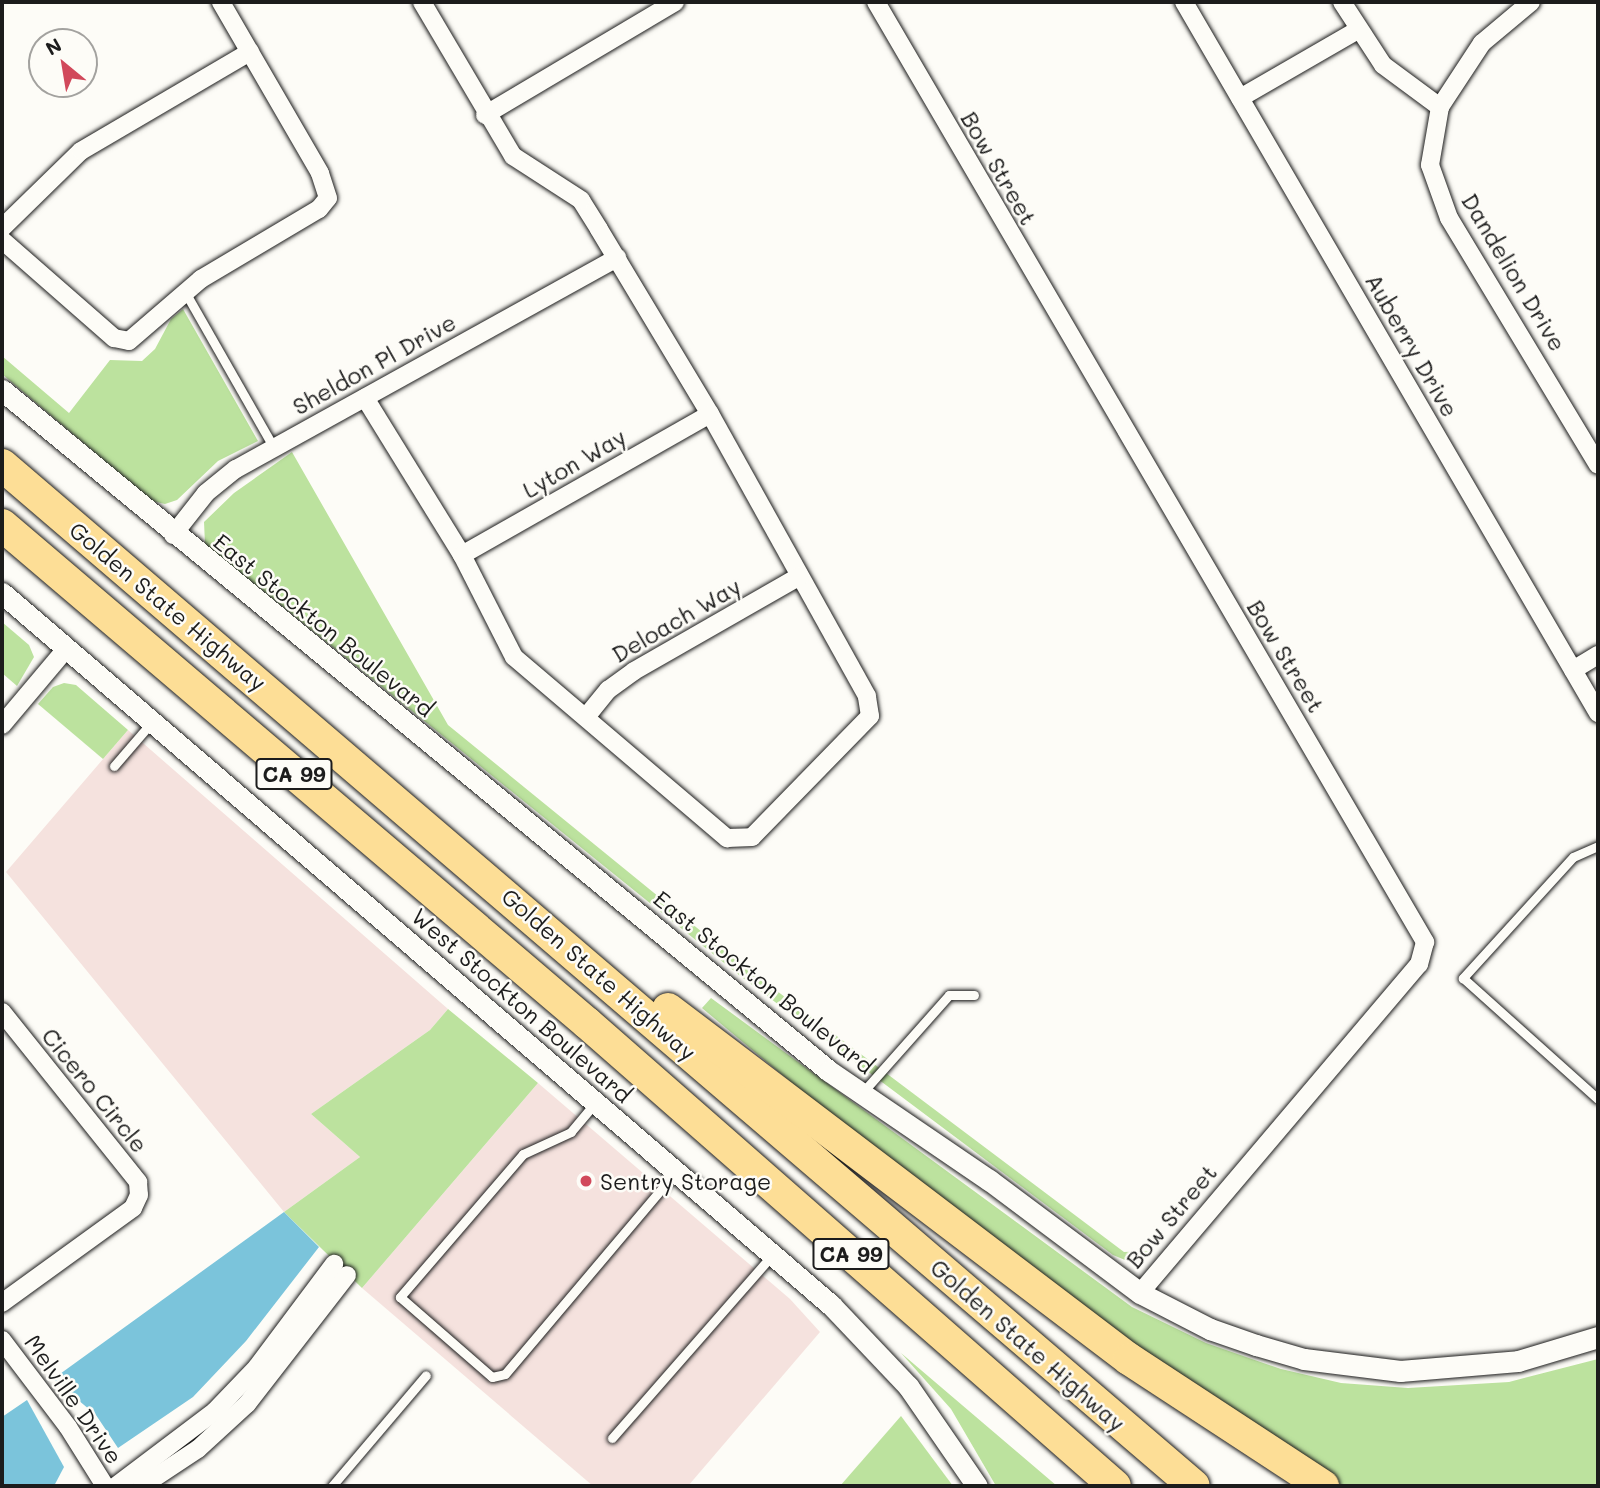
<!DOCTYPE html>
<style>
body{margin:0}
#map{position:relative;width:1600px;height:1488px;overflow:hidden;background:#fdfcf7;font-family:Mali,sans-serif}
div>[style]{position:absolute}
.built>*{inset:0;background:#f5e2de}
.green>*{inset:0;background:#bce29e}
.water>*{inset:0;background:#7bc4db}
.roads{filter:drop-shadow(0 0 2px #1c1c1c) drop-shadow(0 0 2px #1c1c1c)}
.service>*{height:9px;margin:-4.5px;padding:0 4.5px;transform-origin:4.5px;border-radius:4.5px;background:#fdfcf7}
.minor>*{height:18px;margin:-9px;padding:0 9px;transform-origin:9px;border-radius:9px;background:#fdfcf7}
.tertiary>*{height:21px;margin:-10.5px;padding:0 10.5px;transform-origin:10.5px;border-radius:10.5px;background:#fdfcf7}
.motorway>*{height:32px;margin:-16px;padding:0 16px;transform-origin:16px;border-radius:16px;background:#fdde96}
.dots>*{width:19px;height:19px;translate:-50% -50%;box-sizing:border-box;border:4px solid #fdfcf7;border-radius:50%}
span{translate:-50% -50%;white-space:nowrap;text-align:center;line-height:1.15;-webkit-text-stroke:5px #fdfcf7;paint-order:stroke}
.shield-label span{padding:2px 5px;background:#fdfcf7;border:2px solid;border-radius:5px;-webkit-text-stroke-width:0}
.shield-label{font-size:21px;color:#1c1c1c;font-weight:700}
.street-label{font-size:23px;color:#1c1c1c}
.poi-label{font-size:23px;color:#1c1c1c}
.left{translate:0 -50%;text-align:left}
.frame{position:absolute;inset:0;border:4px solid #1c1c1c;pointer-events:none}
.north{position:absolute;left:28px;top:28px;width:70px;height:70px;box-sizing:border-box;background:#fdfcf7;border:2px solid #a3a29f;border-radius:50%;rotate:330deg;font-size:19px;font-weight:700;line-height:28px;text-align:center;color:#1c1c1c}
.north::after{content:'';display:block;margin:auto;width:24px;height:32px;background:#d1495b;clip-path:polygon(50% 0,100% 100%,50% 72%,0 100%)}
</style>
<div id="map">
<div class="built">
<i style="clip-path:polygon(128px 730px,448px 1009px,430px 1030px,311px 1114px,360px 1157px,284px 1212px,6px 872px)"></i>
<i style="clip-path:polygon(538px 1083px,790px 1299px,820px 1332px,688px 1486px,593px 1486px,362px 1288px)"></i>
</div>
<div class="green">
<i style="clip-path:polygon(183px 309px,258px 441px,218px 461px,177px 500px,165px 504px,152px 501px,2px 374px,2px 356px,69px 413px,110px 360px,142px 361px,155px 349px,171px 319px)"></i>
<i style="clip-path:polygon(292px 452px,448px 725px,745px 967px,1124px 1252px,1149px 1251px,1125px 1260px,1113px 1255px,739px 975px,205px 544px,204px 522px,234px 493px)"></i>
<i style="clip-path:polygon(2px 622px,29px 645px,34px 657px,17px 686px,2px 673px)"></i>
<i style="clip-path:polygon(64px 683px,76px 685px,128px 730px,103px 759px,38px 704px,53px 687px)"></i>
<i style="clip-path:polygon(711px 998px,1132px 1307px,1206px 1343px,1281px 1369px,1341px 1383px,1408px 1388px,1509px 1382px,1598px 1359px,1598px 1486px,1343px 1486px,1196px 1392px,920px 1190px,702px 1008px)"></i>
<i style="clip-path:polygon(448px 1009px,538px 1083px,362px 1288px,284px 1212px,360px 1157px,311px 1114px,430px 1030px)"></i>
<i style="clip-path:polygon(901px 1353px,1057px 1486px,996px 1486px,951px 1409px)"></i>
<i style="clip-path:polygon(901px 1416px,953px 1486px,840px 1486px)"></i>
</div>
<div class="water">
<i style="clip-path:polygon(284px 1212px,319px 1247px,246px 1341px,193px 1397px,118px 1448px,96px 1415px,53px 1379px)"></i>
<i style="clip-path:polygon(27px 1400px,64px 1467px,54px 1486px,2px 1486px,2px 1417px)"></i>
</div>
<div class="roads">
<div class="service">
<i style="left:185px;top:292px;width:180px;rotate:60.3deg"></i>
<i style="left:114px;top:766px;width:57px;rotate:-49.3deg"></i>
<i style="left:1598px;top:846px;width:27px;rotate:156deg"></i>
<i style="left:1573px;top:857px;width:164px;rotate:132.3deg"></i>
<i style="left:1463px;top:978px;width:181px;rotate:41.9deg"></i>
<i style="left:862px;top:1093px;width:131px;rotate:-48.4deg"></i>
<i style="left:949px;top:995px;width:25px"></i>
<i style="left:595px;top:1103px;width:38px;rotate:130deg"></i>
<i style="left:571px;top:1132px;width:53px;rotate:155.4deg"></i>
<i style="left:523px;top:1154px;width:189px;rotate:130.7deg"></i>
<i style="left:400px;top:1297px;width:122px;rotate:41deg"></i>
<i style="left:492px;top:1377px;width:13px;rotate:-13deg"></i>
<i style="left:505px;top:1374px;width:263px;rotate:-49.8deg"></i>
<i style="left:612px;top:1438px;width:243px;rotate:-48.8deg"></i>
<i style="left:332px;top:1486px;width:145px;rotate:-49.7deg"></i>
</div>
<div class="minor">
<i style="left:876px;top:2px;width:1089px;rotate:59.71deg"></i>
<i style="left:1425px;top:942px;width:23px;rotate:105deg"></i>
<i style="left:1419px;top:964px;width:431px;rotate:130.3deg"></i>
<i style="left:1184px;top:2px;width:823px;rotate:59.79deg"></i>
<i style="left:1342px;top:2px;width:75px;rotate:56.9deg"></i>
<i style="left:1383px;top:65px;width:71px;rotate:36.4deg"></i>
<i style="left:1531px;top:2px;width:64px;rotate:140.1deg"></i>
<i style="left:1482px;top:43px;width:77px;rotate:123.3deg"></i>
<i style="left:1440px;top:107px;width:59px;rotate:99.8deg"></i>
<i style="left:1430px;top:165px;width:56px;rotate:70.3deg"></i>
<i style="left:1449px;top:218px;width:288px;rotate:58.9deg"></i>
<i style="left:1240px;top:98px;width:136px;rotate:-30deg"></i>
<i style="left:485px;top:115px;width:221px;rotate:-30.7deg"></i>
<i style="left:2px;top:228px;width:110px;rotate:-44.3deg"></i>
<i style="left:81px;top:151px;width:196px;rotate:-30.4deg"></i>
<i style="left:2px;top:240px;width:149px;rotate:41.2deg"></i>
<i style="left:114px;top:338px;width:15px;rotate:11deg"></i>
<i style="left:129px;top:341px;width:95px;rotate:-40.7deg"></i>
<i style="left:201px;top:279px;width:137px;rotate:-30.7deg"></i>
<i style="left:319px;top:209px;width:14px;rotate:-51deg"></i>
<i style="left:328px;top:198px;width:26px;rotate:-108deg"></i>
<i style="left:320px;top:173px;width:198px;rotate:-120.1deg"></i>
<i style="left:365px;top:398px;width:185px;rotate:58.3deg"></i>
<i style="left:462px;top:555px;width:114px;rotate:63deg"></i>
<i style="left:514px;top:657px;width:280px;rotate:40.4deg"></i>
<i style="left:727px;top:838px;width:25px;rotate:-2deg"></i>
<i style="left:752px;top:837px;width:169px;rotate:-45.7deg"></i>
<i style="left:870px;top:716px;width:20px;rotate:-99deg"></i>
<i style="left:867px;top:696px;width:323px;rotate:-119.1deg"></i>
<i style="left:710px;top:414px;width:216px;rotate:-121deg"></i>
<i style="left:599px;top:229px;width:34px;rotate:-122deg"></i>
<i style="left:581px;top:200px;width:81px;rotate:-147.1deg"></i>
<i style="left:513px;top:156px;width:179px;rotate:-120.6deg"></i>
<i style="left:173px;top:535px;width:53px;rotate:-51.8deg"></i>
<i style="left:206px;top:493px;width:38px;rotate:-39deg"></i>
<i style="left:236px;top:469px;width:436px;rotate:-29deg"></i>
<i style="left:462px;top:555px;width:285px;rotate:-29.6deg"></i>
<i style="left:1573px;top:670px;width:29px;rotate:-31deg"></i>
<i style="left:586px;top:717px;width:35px;rotate:-51deg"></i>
<i style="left:608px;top:690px;width:32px;rotate:-36deg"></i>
<i style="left:634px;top:671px;width:191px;rotate:-29.8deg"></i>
<i style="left:2px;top:725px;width:99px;rotate:-49.9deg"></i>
<i style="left:2px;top:1012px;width:218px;rotate:51.3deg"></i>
<i style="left:138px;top:1182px;width:13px;rotate:86deg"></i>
<i style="left:139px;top:1195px;width:14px;rotate:115deg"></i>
<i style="left:133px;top:1208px;width:162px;rotate:144.1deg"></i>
<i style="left:2px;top:1340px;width:109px;rotate:52.8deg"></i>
<i style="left:68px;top:1427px;width:70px;rotate:57.9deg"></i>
<i style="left:116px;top:1486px;width:124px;rotate:-37.1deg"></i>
<i style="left:215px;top:1411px;width:61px;rotate:-46.3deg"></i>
<i style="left:257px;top:1367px;width:129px;rotate:-53.2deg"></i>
<i style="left:142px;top:1486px;width:67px;rotate:-33.5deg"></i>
<i style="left:198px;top:1449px;width:67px;rotate:-42.6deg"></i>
<i style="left:247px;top:1404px;width:163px;rotate:-52.2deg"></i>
</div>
<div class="tertiary">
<i style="left:2px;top:390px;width:1071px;rotate:39.47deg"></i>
<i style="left:829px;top:1071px;width:194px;rotate:34.3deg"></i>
<i style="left:989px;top:1180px;width:189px;rotate:36.8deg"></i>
<i style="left:1140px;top:1293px;width:79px;rotate:27.2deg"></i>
<i style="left:1210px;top:1329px;width:49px;rotate:19.2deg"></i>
<i style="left:1256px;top:1345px;width:50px;rotate:16.3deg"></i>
<i style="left:1304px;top:1359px;width:97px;rotate:7.1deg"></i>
<i style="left:1400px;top:1371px;width:118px;rotate:-4.8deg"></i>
<i style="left:1518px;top:1361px;width:84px;rotate:-16.7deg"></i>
<i style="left:2px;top:593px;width:1093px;rotate:40.66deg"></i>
<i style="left:831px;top:1305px;width:112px;rotate:46.5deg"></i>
<i style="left:908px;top:1386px;width:121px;rotate:55.4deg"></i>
</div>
<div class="motorway">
<i style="left:2px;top:465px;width:1569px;rotate:40.58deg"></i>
<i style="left:2px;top:525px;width:768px;rotate:40.41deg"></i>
<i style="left:587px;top:1023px;width:702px;rotate:41.25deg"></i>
<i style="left:668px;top:1009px;width:579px;rotate:37.21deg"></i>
<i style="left:1129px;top:1359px;width:232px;rotate:33.2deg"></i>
</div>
</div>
<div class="dots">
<i style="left:586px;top:1181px;background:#d1495b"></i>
</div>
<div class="shield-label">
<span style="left:294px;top:774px">CA 99</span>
<span style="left:851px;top:1254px">CA 99</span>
</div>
<div class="street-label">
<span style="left:999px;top:168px;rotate:60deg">Bow Street</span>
<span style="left:1514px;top:272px;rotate:59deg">Dandelion Drive</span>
<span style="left:1412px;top:345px;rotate:60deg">Auberry Drive</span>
<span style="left:374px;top:364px;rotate:-29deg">Sheldon Pl Drive</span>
<span style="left:574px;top:463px;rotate:-30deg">Lyton Way</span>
<span style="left:168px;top:606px;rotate:40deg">Golden State Highway</span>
<span style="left:676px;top:620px;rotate:-30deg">Deloach Way</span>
<span style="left:324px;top:625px;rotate:39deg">East Stockton Boulevard</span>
<span style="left:1286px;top:656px;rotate:59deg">Bow Street</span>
<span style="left:599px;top:974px;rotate:41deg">Golden State Highway</span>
<span style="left:764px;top:982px;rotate:39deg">East Stockton Boulevard</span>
<span style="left:522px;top:1005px;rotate:41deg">West Stockton Boulevard</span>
<span style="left:95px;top:1090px;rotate:51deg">Cicero Circle</span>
<span style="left:1171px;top:1216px;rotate:-50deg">Bow Street</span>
<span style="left:1028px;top:1345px;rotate:41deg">Golden State Highway</span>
<span style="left:74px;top:1399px;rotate:55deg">Melville Drive</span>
</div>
<div class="poi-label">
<span class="left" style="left:600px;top:1181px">Sentry Storage</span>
</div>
<div class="frame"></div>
<div class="north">N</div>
</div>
